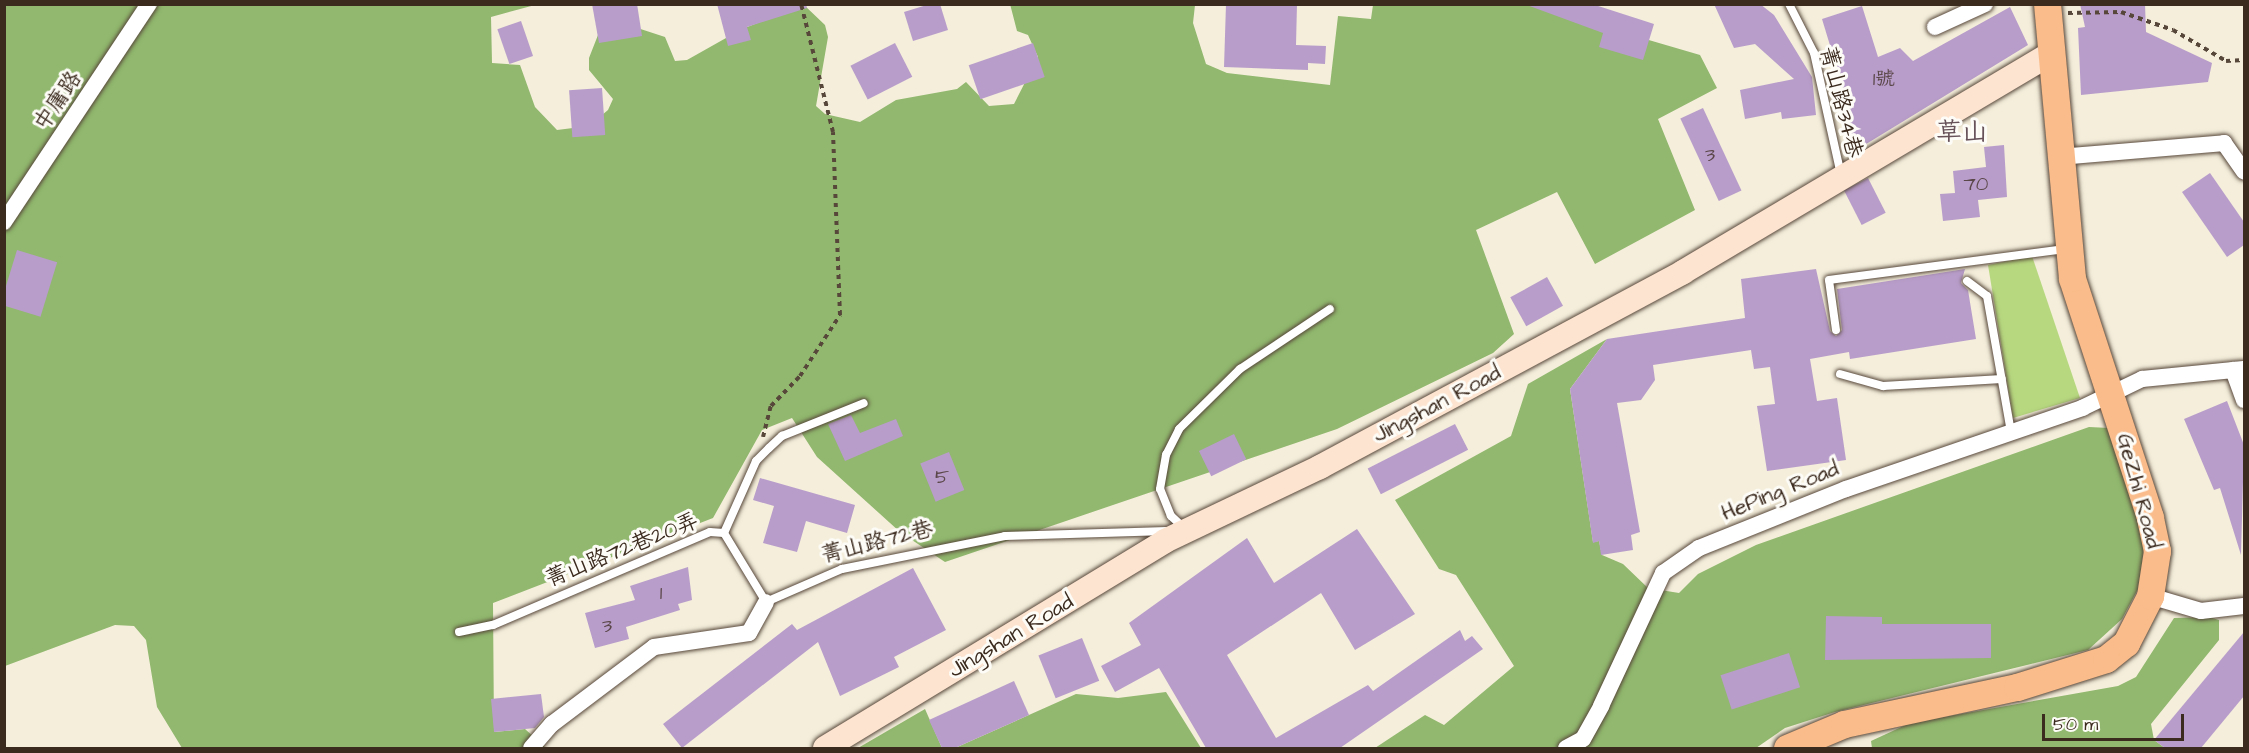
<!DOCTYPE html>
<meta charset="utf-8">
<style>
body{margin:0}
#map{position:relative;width:2249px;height:753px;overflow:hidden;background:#f4eedb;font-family:"Architects Daughter","LXGW WenKai TC",sans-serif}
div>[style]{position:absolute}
.green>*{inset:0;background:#b7d87f}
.forest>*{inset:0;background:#91b86e}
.building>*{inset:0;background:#b89dca;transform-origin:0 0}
.path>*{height:4px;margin-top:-2px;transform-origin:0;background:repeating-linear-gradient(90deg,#57473a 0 4.5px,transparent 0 9px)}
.roads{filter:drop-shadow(0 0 2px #57473a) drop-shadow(0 0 2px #57473a)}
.lane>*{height:8px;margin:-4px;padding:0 4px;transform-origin:4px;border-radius:4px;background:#fff}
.street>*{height:16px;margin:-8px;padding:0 8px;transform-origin:8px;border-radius:8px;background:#fff}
.secondary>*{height:24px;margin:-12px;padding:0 12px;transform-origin:12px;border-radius:12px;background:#fde4d0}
.primary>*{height:27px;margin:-13.5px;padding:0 13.5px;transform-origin:13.5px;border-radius:13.5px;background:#f9bc8a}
span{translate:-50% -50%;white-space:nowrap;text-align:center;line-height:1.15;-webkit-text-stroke:6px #fdfcf7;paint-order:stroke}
.number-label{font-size:20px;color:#5a4749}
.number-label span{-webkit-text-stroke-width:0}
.street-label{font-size:22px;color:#3b2a1e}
.quarter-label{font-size:26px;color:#67525a}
.frame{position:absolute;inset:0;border:6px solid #3b2a1e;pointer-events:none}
.scale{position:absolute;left:2042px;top:714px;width:142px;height:27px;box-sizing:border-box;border:3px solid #3b2a1e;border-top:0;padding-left:8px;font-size:18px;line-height:21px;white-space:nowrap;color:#3b2a1e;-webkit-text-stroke:4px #fdfcf7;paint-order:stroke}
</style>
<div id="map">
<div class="green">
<i style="clip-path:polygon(2032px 256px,2080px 398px,2013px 418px,1988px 265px)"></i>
</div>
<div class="forest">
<i style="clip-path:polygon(1010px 4px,1195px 5px,1193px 23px,1206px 64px,1227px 73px,1330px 85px,1338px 16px,1371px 19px,1373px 5px,1529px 5px,1700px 55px,1717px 88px,1658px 119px,1695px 210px,1595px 264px,1557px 192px,1476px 230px,1514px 334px,1493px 353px,1337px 429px,945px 562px,900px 532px,817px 457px,792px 418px,762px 430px,713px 518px,493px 603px,494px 732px,525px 729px,546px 748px,182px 748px,157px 707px,146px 640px,134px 626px,115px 625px,5px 666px,5px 5px,535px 5px,491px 17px,492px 63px,520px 65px,535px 107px,557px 130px,589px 126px,608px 110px,613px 99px,589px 70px,589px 58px,598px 35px,616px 21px,665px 37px,675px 61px,687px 60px,742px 29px,804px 5px,825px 25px,828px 37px,816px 106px,825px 114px,860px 122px,896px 100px,957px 89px,966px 82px,989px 106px,1014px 104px,1038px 57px,1028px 35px,1017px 31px)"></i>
<i style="clip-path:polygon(1607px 339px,1570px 389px,1593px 542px,1599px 541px,1602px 555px,1623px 564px,1648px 588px,1679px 593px,1698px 574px,1756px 545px,2089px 427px,2109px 428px,2145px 543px,2138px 589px,2122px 619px,2088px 650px,1835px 712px,1785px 728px,1756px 748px,1375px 748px,1425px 715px,1444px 725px,1514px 666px,1456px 575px,1439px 569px,1395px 500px,1511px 436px,1528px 384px)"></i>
<i style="clip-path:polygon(2209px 617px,2219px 620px,2219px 640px,2151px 724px,2154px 740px,2165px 748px,1872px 748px,1871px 741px,1910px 723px,2118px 686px,2136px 677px,2174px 618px)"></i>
<i style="clip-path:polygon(1166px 692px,1201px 748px,955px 748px,1076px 694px,1118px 698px)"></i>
<i style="clip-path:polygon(925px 709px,942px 748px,858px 748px)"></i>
</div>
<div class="building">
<i style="clip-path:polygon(592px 4px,637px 4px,642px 36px,599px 43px)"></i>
<i style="clip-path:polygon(717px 4px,806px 4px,807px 8px,747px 27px,751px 40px,728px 46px)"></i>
<i style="clip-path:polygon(930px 4px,940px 4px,948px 30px,913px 41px,904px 12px)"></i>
<i style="clip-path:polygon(1226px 4px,1297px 4px,1296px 45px,1326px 46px,1325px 64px,1308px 63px,1308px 70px,1224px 67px)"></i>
<i style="clip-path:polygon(1524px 4px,1592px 4px,1654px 24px,1643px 60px,1599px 47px,1603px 33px)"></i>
<i style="clip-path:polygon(1714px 4px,1760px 4px,1774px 15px,1812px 77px,1816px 115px,1782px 119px,1781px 112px,1745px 119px,1740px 90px,1794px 79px,1755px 44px,1734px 48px)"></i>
<i style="clip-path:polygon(2080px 4px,2145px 4px,2146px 32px,2212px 63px,2208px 82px,2081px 95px,2078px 28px,2085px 27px)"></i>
<i style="clip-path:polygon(1862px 6px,1878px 57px,1900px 48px,1913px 61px,2010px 7px,2028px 45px,1858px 149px,1843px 123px,1852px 118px,1822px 19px)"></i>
<i style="left:521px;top:21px;width:37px;height:25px;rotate:71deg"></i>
<i style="left:895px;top:43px;width:38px;height:50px;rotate:63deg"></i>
<i style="left:1033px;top:43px;width:36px;height:68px;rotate:71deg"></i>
<i style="left:602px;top:88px;width:47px;height:33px;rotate:86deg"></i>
<i style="left:1703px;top:108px;width:91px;height:25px;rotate:65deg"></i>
<i style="clip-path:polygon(2004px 145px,2007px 197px,1978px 200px,1980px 217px,1943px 221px,1940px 194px,1955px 193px,1953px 171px,1986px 167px,1984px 147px)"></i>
<i style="clip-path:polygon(2210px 173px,2244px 222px,2244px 245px,2227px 257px,2182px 192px)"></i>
<i style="left:1868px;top:178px;width:39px;height:27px;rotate:63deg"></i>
<i style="left:17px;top:250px;width:42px;height:57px;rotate:17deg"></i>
<i style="clip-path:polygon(1816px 269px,1830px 331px,1836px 336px,1842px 330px,1837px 289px,1965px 269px,1961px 283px,1968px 290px,1976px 339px,1850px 359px,1849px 352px,1810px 359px,1817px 401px,1837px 398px,1846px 460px,1767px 471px,1757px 406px,1775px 404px,1770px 367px,1754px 369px,1751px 350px,1653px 365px,1655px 380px,1641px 400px,1617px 403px,1640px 532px,1631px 535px,1633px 550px,1601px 555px,1599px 541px,1593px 543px,1570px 389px,1607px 339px,1745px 318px,1741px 279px)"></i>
<i style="left:1547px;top:277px;width:33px;height:42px;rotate:61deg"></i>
<i style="clip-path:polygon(2227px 401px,2244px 445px,2241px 555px,2220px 488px,2214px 490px,2184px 419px)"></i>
<i style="clip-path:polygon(851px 415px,860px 433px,896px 419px,903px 436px,845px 461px,828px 424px)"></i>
<i style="left:1455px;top:424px;width:29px;height:98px;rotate:63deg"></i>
<i style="left:1234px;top:434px;width:28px;height:39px;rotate:64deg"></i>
<i style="left:949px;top:452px;width:41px;height:31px;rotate:68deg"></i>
<i style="clip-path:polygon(760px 478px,855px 505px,847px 533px,806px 521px,797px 552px,763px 543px,774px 506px,753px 500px)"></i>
<i style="clip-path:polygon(1357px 529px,1415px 614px,1355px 650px,1321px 593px,1227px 655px,1276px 738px,1368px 685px,1373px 691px,1460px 630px,1465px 641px,1472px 636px,1483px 649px,1340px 748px,1206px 748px,1159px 668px,1115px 692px,1101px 666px,1141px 645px,1129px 623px,1247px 538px,1274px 583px)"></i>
<i style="clip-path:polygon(688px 567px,692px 600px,678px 604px,680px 610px,626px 627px,629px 639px,595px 648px,585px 613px,635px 600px,630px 586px)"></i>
<i style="clip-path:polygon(913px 568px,946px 630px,894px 657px,899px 667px,840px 696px,818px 642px,682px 748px,663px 724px,792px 624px,797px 630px)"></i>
<i style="clip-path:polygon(1826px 616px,1882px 617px,1882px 624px,1991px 624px,1991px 658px,1825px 660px)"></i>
<i style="clip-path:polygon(2244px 632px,2244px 696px,2201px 748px,2165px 748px,2154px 740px)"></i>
<i style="left:1082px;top:638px;width:46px;height:47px;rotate:68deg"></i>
<i style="left:1789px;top:653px;width:36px;height:72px;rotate:72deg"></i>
<i style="clip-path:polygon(1014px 681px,1029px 715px,955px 748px,942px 748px,929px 720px)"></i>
<i style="clip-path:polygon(541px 694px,544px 717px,535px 728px,494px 732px,491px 699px)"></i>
</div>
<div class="path">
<i style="left:2068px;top:13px;width:53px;rotate:-1.1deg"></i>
<i style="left:2121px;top:12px;width:55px;rotate:19.1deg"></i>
<i style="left:2173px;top:30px;width:61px;rotate:30.3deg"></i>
<i style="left:2226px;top:61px;width:18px;rotate:-3deg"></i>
<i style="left:763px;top:437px;width:32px;rotate:-76deg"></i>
<i style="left:771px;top:406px;width:42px;rotate:-46deg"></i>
<i style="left:800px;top:376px;width:73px;rotate:-56.7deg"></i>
<i style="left:840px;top:315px;width:183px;rotate:-92.2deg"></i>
<i style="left:833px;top:132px;width:132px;rotate:-104deg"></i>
</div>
<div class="roads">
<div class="lane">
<i style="left:1789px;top:4px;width:55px;rotate:63deg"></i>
<i style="left:1814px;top:53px;width:125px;rotate:77.5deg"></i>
<i style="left:1967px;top:281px;width:25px;rotate:37deg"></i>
<i style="left:1987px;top:296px;width:138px;rotate:80deg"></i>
<i style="left:1836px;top:330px;width:50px;rotate:-98deg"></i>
<i style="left:1829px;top:280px;width:238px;rotate:-7.5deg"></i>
<i style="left:1840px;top:374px;width:45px;rotate:15.6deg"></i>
<i style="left:1883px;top:386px;width:119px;rotate:-3.4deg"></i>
<i style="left:1184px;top:528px;width:18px;rotate:-137deg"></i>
<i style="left:1171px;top:516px;width:29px;rotate:-112deg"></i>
<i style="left:1160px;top:489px;width:35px;rotate:-80deg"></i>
<i style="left:1166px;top:455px;width:29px;rotate:-63deg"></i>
<i style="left:1179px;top:429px;width:86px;rotate:-44.5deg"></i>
<i style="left:1240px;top:369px;width:108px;rotate:-33.7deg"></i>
<i style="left:724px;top:533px;width:79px;rotate:-66deg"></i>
<i style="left:756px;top:461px;width:18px;rotate:-45deg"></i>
<i style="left:769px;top:448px;width:18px;rotate:-43deg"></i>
<i style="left:782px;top:436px;width:88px;rotate:-21.9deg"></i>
<i style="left:459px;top:632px;width:35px;rotate:-12deg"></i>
<i style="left:493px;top:625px;width:236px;rotate:-23.2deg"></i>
<i style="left:710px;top:532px;width:14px;rotate:4deg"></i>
<i style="left:724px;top:533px;width:81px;rotate:58.7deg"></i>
<i style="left:766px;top:602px;width:83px;rotate:-23.5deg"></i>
<i style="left:842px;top:569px;width:166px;rotate:-11.4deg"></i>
<i style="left:1005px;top:536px;width:162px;rotate:-1.8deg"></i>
</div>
<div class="street">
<i style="left:1935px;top:27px;width:55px;rotate:-24.7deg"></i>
<i style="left:2059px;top:157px;width:166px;rotate:-4.8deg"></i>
<i style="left:2224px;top:143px;width:35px;rotate:55deg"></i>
<i style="left:4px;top:222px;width:262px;rotate:-56.4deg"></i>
<i style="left:2233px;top:370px;width:32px;rotate:70deg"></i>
<i style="left:2150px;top:596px;width:53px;rotate:16.4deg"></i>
<i style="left:2201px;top:611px;width:43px;rotate:-6.6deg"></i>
<i style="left:531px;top:748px;width:32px;rotate:-49deg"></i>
<i style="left:552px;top:724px;width:128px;rotate:-37deg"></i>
<i style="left:654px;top:647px;width:96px;rotate:-8.4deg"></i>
<i style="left:749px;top:633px;width:35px;rotate:-61deg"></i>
<i style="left:1566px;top:748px;width:19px;rotate:-28deg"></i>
<i style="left:1583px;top:739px;width:38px;rotate:-61deg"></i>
<i style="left:1601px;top:706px;width:147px;rotate:-65deg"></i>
<i style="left:1663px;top:573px;width:44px;rotate:-34.8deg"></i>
<i style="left:1699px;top:548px;width:158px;rotate:-21.9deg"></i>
<i style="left:1846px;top:489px;width:250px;rotate:-18.9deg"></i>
<i style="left:2082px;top:408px;width:67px;rotate:-25.8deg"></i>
<i style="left:2142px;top:379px;width:102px;rotate:-5.6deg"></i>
</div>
<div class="secondary">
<i style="left:825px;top:748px;width:398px;rotate:-31.3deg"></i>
<i style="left:1165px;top:541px;width:172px;rotate:-25.5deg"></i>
<i style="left:1320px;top:467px;width:412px;rotate:-28.2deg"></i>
<i style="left:1683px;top:272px;width:425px;rotate:-30.7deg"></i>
</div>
<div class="primary">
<i style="left:1787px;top:748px;width:62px;rotate:-22.8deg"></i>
<i style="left:1844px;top:724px;width:177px;rotate:-12.1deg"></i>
<i style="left:2017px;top:687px;width:93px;rotate:-17.5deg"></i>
<i style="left:2106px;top:659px;width:26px;rotate:-39deg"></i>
<i style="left:2126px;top:643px;width:53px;rotate:-62.9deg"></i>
<i style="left:2150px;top:596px;width:46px;rotate:-81.2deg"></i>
<i style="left:2157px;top:551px;width:35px;rotate:-102deg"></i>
<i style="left:2150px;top:517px;width:251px;rotate:-108.1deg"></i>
<i style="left:2072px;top:278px;width:275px;rotate:-95.2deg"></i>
</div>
</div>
<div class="number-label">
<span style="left:1884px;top:79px">1號</span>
<span style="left:1710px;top:155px">3</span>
<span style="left:1976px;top:184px">70</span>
<span style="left:942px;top:477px">5</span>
<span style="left:661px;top:593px">1</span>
<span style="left:607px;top:626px">3</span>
</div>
<div class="street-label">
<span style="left:58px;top:101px;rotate:-56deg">中庸路</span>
<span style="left:1841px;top:102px;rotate:76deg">菁山路34巷</span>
<span style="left:1437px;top:404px;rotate:-28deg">Jingshan Road</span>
<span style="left:1780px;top:491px;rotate:-22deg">HePing Road</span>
<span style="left:2139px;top:491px;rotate:75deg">GeZhi Road</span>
<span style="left:877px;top:542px;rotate:-14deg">菁山路72巷</span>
<span style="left:622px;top:550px;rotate:-22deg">菁山路72巷20弄</span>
<span style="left:1011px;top:636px;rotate:-31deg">Jingshan Road</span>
</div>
<div class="quarter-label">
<span style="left:1962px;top:133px">草山</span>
</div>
<div class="frame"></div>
<div class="scale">50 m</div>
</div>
